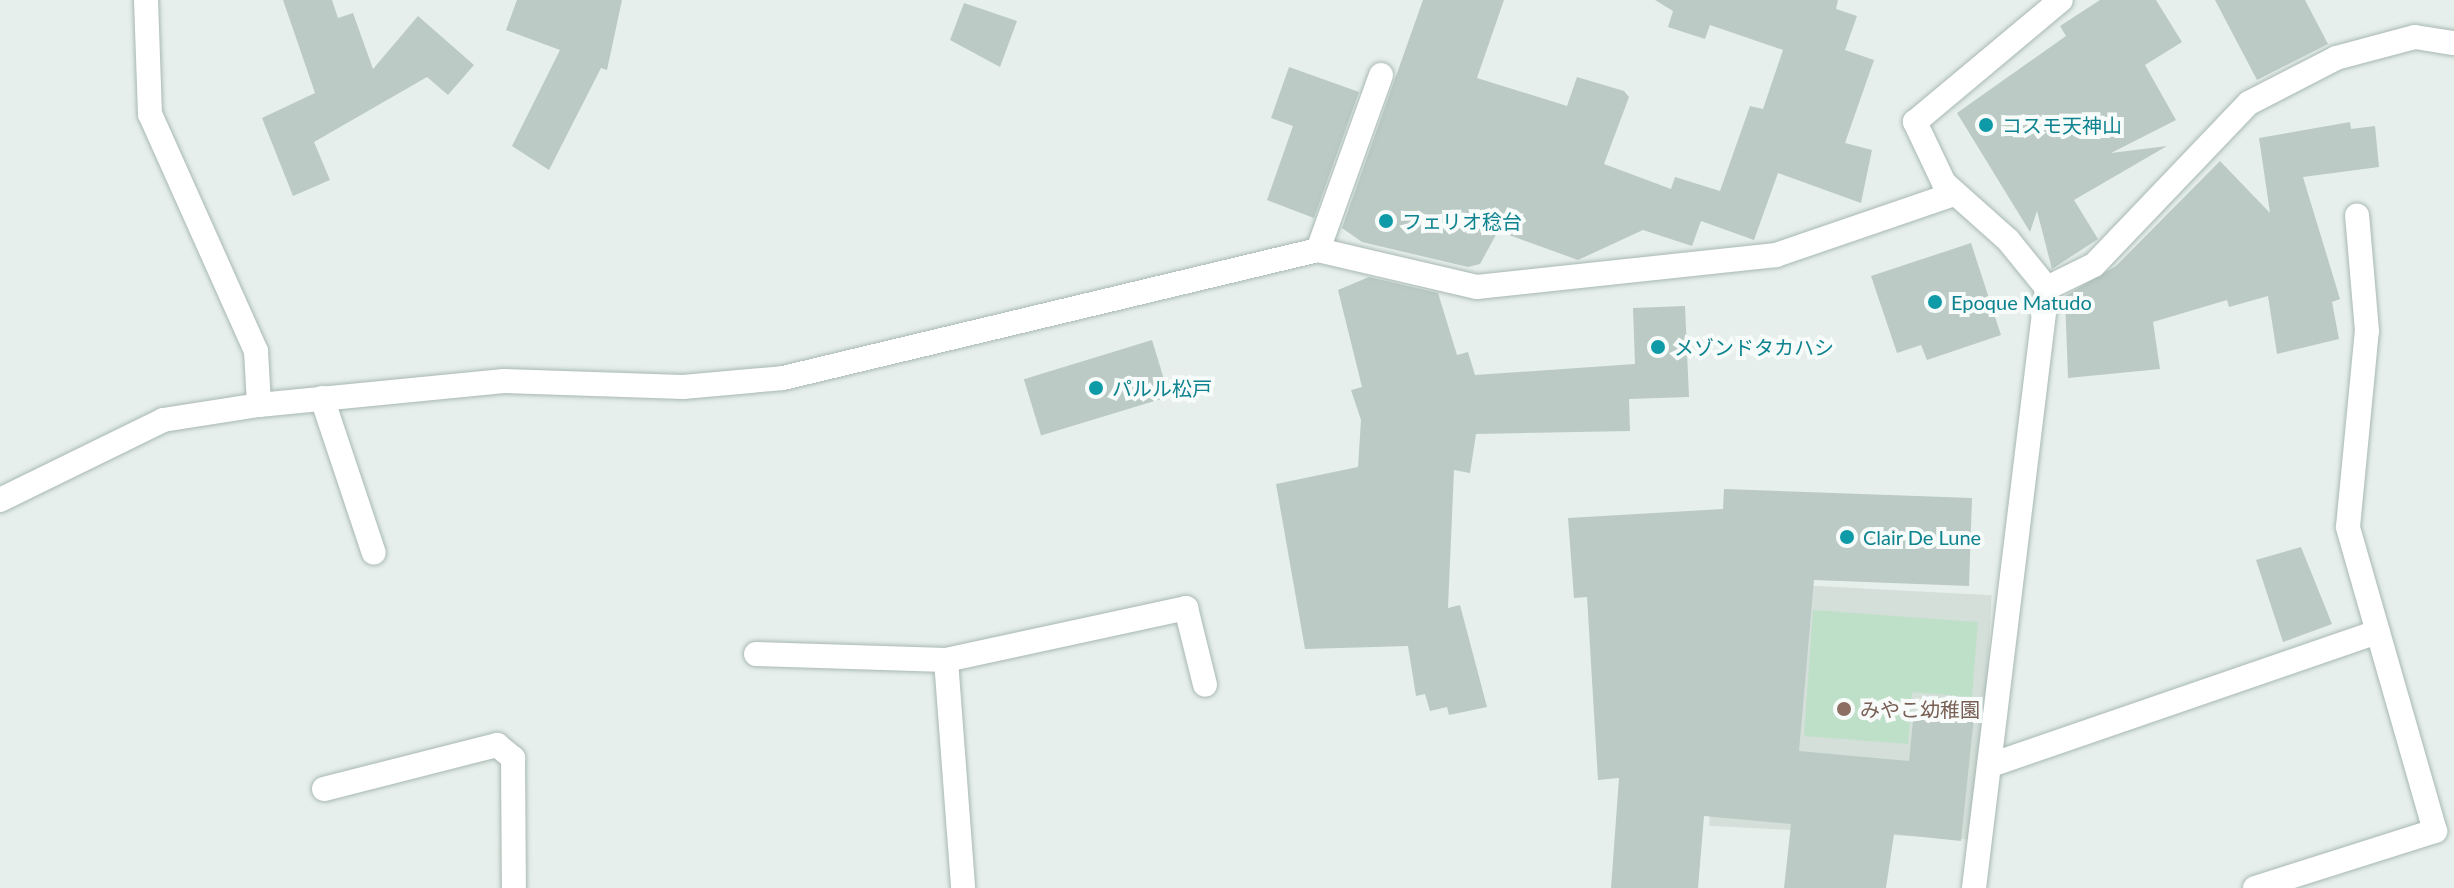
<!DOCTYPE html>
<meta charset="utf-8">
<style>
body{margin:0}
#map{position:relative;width:2454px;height:888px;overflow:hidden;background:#e6efeb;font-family:Lato,"Noto Sans JP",sans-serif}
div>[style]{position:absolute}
.built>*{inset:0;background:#d4dfda;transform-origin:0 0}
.green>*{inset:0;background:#bfe0c8}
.building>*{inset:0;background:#bbcac4;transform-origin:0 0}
.roads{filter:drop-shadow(0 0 2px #a8b8b2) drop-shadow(0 0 2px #a8b8b2)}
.street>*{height:24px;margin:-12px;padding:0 12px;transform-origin:12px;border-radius:12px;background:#fff}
.dots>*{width:22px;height:22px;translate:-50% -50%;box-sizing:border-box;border:4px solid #f7fbf9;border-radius:50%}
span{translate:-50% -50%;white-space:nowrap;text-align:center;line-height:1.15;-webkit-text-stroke:8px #f7fbf9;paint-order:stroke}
.culture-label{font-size:20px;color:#0d838f}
.left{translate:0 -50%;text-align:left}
.education-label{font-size:20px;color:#785e54}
</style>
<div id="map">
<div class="built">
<i style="left:1722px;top:581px;width:270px;height:245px;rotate:3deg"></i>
</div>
<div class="green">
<i style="clip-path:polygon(1813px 610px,1978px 622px,1972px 697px,1912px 692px,1908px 744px,1804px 736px)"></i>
</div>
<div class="building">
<i style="clip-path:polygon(283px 0,332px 0,338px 18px,353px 13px,373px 69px,418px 16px,474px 65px,448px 95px,427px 77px,314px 142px,330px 180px,293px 196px,262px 118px,315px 93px)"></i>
<i style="clip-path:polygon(517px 0,622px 0,607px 70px,601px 68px,549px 170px,512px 146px,560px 50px,506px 30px)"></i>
<i style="clip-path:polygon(1423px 0,1504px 0,1477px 78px,1567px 106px,1577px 77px,1624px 91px,1629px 97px,1604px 164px,1671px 189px,1675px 177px,1720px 191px,1750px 106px,1763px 109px,1783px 50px,1710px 25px,1705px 39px,1668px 27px,1673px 11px,1655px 0,1838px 0,1836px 9px,1857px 16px,1845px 50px,1874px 60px,1845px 143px,1872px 150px,1861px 203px,1778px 173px,1754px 240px,1701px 221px,1692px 246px,1643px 230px,1578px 260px,1498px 231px,1480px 264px,1468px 267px,1362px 242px,1342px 228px)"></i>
<i style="clip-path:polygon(2100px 0,2156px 0,2182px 42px,2145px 65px,2176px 120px,2111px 153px,2167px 146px,2074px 200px,2098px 239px,2052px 269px,2037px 211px,2030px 232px,1957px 113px,2066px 36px,2060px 26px)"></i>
<i style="clip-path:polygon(2215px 0,2305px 0,2328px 44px,2257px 80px)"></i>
<i style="clip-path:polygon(964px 3px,1017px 21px,1000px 67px,950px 40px)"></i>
<i style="clip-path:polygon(1289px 67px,1359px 92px,1314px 218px,1267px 200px,1293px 126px,1271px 118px)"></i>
<i style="clip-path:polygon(2350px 122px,2351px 129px,2375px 126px,2379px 167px,2303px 177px,2340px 299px,2332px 302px,2339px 339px,2277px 354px,2268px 296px,2229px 307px,2227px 300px,2153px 322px,2160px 369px,2068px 378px,2065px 296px,2116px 266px,2220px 161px,2270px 213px,2259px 138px)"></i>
<i style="clip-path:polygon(1971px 243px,2001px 335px,1927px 360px,1921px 345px,1897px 353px,1871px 276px)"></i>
<i style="clip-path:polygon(1369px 277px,1438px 293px,1457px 355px,1468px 352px,1475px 375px,1635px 364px,1633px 308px,1685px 306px,1689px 397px,1629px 399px,1630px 431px,1476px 434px,1470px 473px,1454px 470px,1448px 608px,1460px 605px,1487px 707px,1449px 715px,1447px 707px,1430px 711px,1425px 694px,1416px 696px,1408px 646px,1305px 649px,1276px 484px,1358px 467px,1361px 420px,1351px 390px,1362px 387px,1338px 290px)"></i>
<i style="left:1152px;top:340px;width:59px;height:134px;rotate:73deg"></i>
<i style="clip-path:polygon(1724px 489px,1972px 498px,1969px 586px,1814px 580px,1799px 751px,1909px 761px,1914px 711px,1974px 717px,1961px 841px,1894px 834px,1886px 888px,1784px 888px,1791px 824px,1704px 816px,1698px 888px,1611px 888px,1619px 778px,1598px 780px,1587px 597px,1574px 598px,1568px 518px,1723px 509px)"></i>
<i style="clip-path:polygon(2301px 547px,2332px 624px,2283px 642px,2256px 560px)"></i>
</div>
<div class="roads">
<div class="street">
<i style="left:146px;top:0;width:114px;rotate:88deg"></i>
<i style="left:150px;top:114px;width:260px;rotate:65.9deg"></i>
<i style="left:256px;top:351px;width:54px;rotate:86.8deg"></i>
<i style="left:1318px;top:250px;width:186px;rotate:-70.2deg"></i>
<i style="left:2047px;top:288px;width:52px;rotate:-26.1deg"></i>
<i style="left:2094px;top:265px;width:224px;rotate:-46.3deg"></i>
<i style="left:2249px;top:103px;width:98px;rotate:-27.3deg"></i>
<i style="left:2336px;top:58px;width:82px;rotate:-14.9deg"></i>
<i style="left:2415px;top:37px;width:39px;rotate:9deg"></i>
<i style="left:322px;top:398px;width:163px;rotate:71.5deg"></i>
<i style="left:0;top:500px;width:182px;rotate:-26.1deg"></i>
<i style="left:163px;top:420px;width:97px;rotate:-8.9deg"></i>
<i style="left:259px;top:405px;width:246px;rotate:-5.6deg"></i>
<i style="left:504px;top:381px;width:179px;rotate:1.9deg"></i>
<i style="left:683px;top:387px;width:100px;rotate:-5.1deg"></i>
<i style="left:783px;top:378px;width:550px;rotate:-13.46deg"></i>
<i style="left:1318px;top:250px;width:163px;rotate:13.1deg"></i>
<i style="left:1477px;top:287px;width:301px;rotate:-6.1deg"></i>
<i style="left:1776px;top:255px;width:188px;rotate:-18.9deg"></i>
<i style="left:756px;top:654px;width:190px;rotate:1.8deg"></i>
<i style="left:946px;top:660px;width:246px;rotate:-12.2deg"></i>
<i style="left:1186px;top:608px;width:79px;rotate:76.1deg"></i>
<i style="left:946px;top:660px;width:229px;rotate:85.7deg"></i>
<i style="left:1991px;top:765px;width:409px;rotate:-19deg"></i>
<i style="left:324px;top:789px;width:179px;rotate:-14.3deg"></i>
<i style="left:497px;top:745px;width:21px;rotate:39deg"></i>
<i style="left:513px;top:758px;width:130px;rotate:89.6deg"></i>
<i style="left:1974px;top:888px;width:604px;rotate:-83.06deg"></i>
<i style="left:2047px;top:288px;width:62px;rotate:-129.1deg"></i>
<i style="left:2008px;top:240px;width:86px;rotate:-138.3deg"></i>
<i style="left:1944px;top:183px;width:68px;rotate:-115.4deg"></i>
<i style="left:1915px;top:122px;width:190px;rotate:-39.9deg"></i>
<i style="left:2255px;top:888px;width:189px;rotate:-17.6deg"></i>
<i style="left:2435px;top:831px;width:316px;rotate:-106deg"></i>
<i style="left:2348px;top:527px;width:197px;rotate:-84.5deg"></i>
<i style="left:2367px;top:331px;width:116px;rotate:-94.9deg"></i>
</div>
</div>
<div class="dots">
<i style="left:1986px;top:125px;background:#0f9aa8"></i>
<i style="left:1386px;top:221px;background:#0f9aa8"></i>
<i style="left:1935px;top:302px;background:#0f9aa8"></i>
<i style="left:1658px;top:347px;background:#0f9aa8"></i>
<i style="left:1096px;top:388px;background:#0f9aa8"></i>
<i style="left:1847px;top:537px;background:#0f9aa8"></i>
<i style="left:1844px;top:709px;background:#8d6e63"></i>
</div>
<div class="culture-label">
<span class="left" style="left:2002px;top:125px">コスモ天神山</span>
<span class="left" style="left:1402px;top:221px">フェリオ稔台</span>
<span class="left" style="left:1951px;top:302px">Epoque Matudo</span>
<span class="left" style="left:1674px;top:347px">メゾンドタカハシ</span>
<span class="left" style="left:1112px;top:388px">パルル松戸</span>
<span class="left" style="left:1863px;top:537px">Clair De Lune</span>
</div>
<div class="education-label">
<span class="left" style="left:1860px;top:709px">みやこ幼稚園</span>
</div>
</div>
